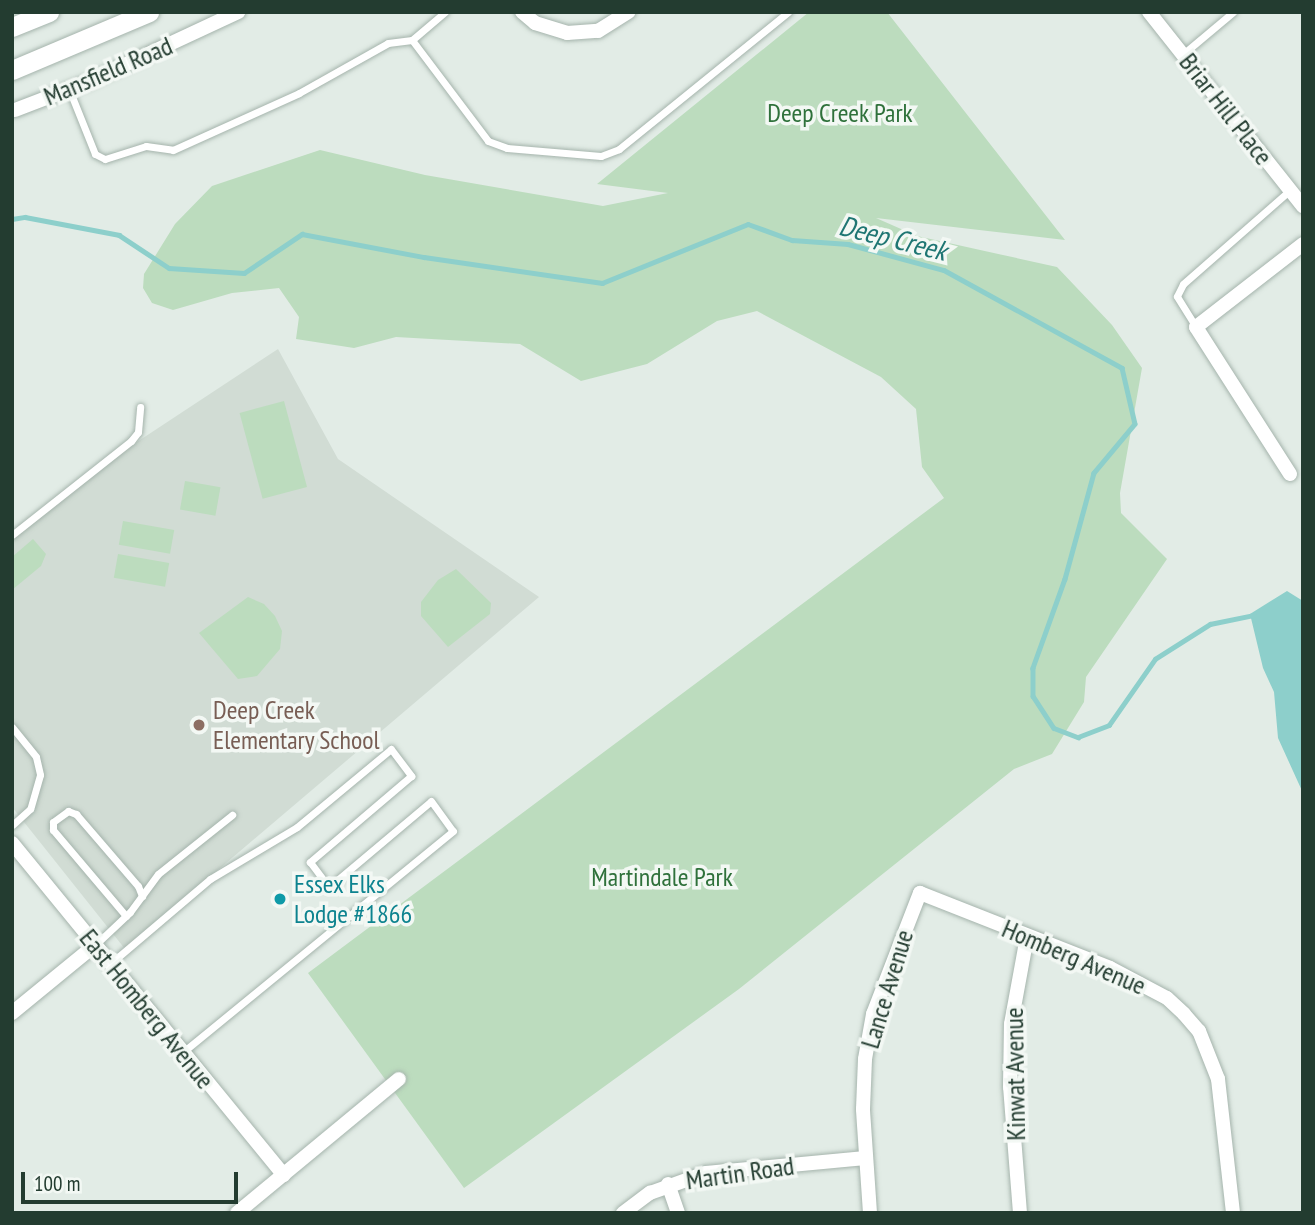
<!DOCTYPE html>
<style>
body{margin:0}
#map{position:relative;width:1315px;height:1225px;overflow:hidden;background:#e2ece6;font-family:"PT Sans Narrow",sans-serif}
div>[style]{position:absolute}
.built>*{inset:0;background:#d1dcd4}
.green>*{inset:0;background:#bcdcbe;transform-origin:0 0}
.water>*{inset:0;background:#8dcfcb}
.stream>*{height:4.5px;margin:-2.25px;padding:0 2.25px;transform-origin:2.25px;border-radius:2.25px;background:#8dcfcb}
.roads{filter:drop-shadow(0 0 2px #a5b4ac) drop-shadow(0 0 2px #a5b4ac)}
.lane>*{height:7px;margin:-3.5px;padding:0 3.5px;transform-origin:3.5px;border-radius:3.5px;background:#fff}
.street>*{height:14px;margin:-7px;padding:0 7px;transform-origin:7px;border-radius:7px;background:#fff}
.secondary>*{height:19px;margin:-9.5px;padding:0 9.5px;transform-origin:9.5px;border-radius:9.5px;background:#fff}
.dots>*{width:19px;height:19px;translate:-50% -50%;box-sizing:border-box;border:4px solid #f3f8f4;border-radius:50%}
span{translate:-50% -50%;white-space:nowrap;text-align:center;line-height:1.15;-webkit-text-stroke:7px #f3f8f4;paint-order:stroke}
.street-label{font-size:26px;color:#233c30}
.park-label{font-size:26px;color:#2f713b}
.education-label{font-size:26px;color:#785e54}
.left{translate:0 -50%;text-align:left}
.culture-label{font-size:26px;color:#0d838f}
.water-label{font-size:28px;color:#1f7673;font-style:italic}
.frame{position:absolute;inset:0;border:14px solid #233c30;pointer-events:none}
.scale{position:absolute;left:21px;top:1172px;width:217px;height:32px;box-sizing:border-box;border:4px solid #233c30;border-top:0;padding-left:9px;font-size:21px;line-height:24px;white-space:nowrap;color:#233c30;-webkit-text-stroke:5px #f3f8f4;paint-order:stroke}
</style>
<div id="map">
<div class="built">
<i style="clip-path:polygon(278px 349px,338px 459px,539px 597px,125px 949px,12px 807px,12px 534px,93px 471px)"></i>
</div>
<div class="green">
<i style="clip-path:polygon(809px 12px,887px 12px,1065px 240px,876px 218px,917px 236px,1057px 267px,1112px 325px,1142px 368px,1120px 493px,1121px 513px,1167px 559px,1086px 677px,1084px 702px,1052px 754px,1014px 769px,739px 989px,464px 1188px,308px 973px,944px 498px,922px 467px,916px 409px,881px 377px,757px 311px,717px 321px,647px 364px,581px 381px,520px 344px,396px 337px,354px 348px,296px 339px,299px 317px,279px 288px,232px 293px,173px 310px,152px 303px,143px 288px,144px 274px,175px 224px,212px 186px,320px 150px,425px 175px,603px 206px,668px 193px,597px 184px)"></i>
<i style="left:284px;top:401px;width:89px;height:46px;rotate:75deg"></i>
<i style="left:185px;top:481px;width:36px;height:29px;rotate:10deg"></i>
<i style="left:123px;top:521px;width:52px;height:24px;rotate:10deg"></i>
<i style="clip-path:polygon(33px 539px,46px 554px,41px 566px,12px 590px,12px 557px)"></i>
<i style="left:118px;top:554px;width:52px;height:24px;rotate:10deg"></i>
<i style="clip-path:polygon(456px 569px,491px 603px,490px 614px,448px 647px,421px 616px,421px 602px,438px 580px)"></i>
<i style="clip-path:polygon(248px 597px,264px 604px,275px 616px,282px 631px,280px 649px,257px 676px,238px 679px,199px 633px)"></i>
</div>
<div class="water">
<i style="clip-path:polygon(1287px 591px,1303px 601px,1303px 793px,1278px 738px,1274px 692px,1263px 668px,1250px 614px)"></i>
</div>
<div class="stream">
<i style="left:12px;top:219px;width:13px;rotate:-9deg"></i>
<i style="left:25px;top:217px;width:96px;rotate:10.8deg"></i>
<i style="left:119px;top:235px;width:60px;rotate:33.4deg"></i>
<i style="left:169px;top:268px;width:75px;rotate:3.8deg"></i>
<i style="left:244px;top:273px;width:70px;rotate:-33.9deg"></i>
<i style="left:302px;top:234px;width:124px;rotate:10.7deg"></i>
<i style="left:424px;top:257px;width:180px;rotate:8.3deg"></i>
<i style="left:602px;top:283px;width:157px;rotate:-22deg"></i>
<i style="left:748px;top:224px;width:47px;rotate:20deg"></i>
<i style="left:792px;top:240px;width:56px;rotate:4.1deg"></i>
<i style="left:848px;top:244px;width:99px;rotate:15.2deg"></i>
<i style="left:944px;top:270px;width:203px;rotate:28.8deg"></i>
<i style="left:1122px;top:368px;width:57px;rotate:76.9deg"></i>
<i style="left:1135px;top:424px;width:64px;rotate:129.9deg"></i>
<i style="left:1094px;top:473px;width:110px;rotate:105.3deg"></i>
<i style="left:1065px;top:579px;width:95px;rotate:109.8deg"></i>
<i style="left:1033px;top:668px;width:28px;rotate:90deg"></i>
<i style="left:1033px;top:696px;width:38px;rotate:57deg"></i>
<i style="left:1054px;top:728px;width:26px;rotate:21deg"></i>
<i style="left:1078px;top:737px;width:33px;rotate:-21deg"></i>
<i style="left:1109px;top:725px;width:80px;rotate:-55.1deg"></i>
<i style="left:1155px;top:659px;width:65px;rotate:-32.5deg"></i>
<i style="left:1210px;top:624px;width:45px;rotate:-11.6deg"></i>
</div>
<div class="roads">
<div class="lane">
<i style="left:412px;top:40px;width:43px;rotate:-40.3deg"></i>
<i style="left:1183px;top:54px;width:65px;rotate:-40deg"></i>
<i style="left:69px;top:89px;width:70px;rotate:68.2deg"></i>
<i style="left:95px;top:154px;width:11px;rotate:27deg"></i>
<i style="left:105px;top:159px;width:43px;rotate:-17.6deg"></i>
<i style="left:146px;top:146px;width:27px;rotate:8deg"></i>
<i style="left:173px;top:150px;width:138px;rotate:-24.3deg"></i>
<i style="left:299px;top:93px;width:102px;rotate:-29.3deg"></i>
<i style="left:388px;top:43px;width:24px;rotate:-7deg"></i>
<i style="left:412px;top:40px;width:126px;rotate:53deg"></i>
<i style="left:488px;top:141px;width:20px;rotate:20deg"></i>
<i style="left:507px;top:148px;width:94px;rotate:4.9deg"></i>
<i style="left:601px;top:156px;width:19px;rotate:-21deg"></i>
<i style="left:619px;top:149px;width:218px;rotate:-39deg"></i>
<i style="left:1196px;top:327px;width:36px;rotate:-122deg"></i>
<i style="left:1177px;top:296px;width:13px;rotate:-63deg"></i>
<i style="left:1183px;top:284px;width:142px;rotate:-41.3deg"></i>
<i style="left:12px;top:535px;width:152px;rotate:-38.3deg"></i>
<i style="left:131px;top:441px;width:11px;rotate:-52deg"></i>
<i style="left:138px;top:432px;width:25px;rotate:-85deg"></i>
<i style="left:12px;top:727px;width:38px;rotate:51deg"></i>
<i style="left:36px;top:757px;width:18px;rotate:77deg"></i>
<i style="left:40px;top:775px;width:35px;rotate:106deg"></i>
<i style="left:30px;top:809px;width:24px;rotate:138deg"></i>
<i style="left:126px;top:916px;width:113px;rotate:-130.3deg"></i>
<i style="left:53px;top:830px;width:8px;rotate:-90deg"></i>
<i style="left:53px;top:822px;width:19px;rotate:-36deg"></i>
<i style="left:68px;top:811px;width:9px;rotate:21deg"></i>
<i style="left:76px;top:814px;width:95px;rotate:49.3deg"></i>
<i style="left:138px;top:886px;width:11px;rotate:68deg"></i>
<i style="left:95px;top:945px;width:48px;rotate:-43.3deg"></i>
<i style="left:130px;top:912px;width:47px;rotate:-53.6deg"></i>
<i style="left:158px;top:874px;width:95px;rotate:-38.6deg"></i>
<i style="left:111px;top:963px;width:130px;rotate:-40.3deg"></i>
<i style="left:210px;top:879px;width:101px;rotate:-30.9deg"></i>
<i style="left:297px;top:827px;width:122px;rotate:-39.7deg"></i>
<i style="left:391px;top:749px;width:34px;rotate:53deg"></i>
<i style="left:411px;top:776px;width:133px;rotate:139.6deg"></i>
<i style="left:310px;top:862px;width:31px;rotate:53deg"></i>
<i style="left:329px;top:887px;width:133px;rotate:-40.1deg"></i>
<i style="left:431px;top:801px;width:37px;rotate:54deg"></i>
<i style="left:453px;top:831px;width:349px;rotate:140.7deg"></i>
</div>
<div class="street">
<i style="left:522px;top:12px;width:17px;rotate:40deg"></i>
<i style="left:535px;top:23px;width:34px;rotate:17deg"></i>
<i style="left:567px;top:33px;width:31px;rotate:-4deg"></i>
<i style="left:598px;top:31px;width:36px;rotate:-32deg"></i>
<i style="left:1149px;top:12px;width:248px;rotate:51.6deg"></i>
<i style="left:15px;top:110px;width:78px;rotate:-21deg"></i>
<i style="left:88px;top:82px;width:166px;rotate:-25deg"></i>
<i style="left:1290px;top:474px;width:174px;rotate:-122.6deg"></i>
<i style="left:1196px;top:327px;width:135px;rotate:-37.8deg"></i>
<i style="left:12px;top:843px;width:429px;rotate:50.7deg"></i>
<i style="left:12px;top:1013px;width:106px;rotate:-39.3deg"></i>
<i style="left:668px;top:1184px;width:31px;rotate:71deg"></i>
<i style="left:237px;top:1213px;width:210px;rotate:-39.6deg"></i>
<i style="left:623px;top:1213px;width:34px;rotate:-37deg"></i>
<i style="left:650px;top:1193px;width:59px;rotate:-19.7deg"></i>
<i style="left:706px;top:1173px;width:160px;rotate:-5.4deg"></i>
<i style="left:870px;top:1213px;width:104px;rotate:-93.9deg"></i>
<i style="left:863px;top:1109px;width:50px;rotate:-87.7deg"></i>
<i style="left:865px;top:1059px;width:46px;rotate:-79.9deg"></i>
<i style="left:873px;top:1014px;width:130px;rotate:-68.8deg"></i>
<i style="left:920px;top:893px;width:204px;rotate:21.5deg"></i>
<i style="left:1110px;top:968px;width:64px;rotate:27.8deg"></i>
<i style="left:1167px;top:998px;width:23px;rotate:43deg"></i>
<i style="left:1184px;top:1014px;width:23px;rotate:49deg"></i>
<i style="left:1199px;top:1031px;width:52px;rotate:68.4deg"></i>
<i style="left:1218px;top:1079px;width:135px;rotate:83.6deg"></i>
<i style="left:1020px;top:1213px;width:126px;rotate:-94.5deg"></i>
<i style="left:1010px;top:1087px;width:63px;rotate:-89.1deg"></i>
<i style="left:1011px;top:1024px;width:88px;rotate:-79.6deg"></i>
</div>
<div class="secondary">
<i style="left:12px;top:27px;width:40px;rotate:-22deg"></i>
<i style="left:12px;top:70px;width:149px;rotate:-22.9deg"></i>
</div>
</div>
<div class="dots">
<i style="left:199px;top:725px;background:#8d6e63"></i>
<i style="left:280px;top:899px;background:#0f9aa8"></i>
</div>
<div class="street-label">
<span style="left:108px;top:71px;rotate:-23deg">Mansfield Road</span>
<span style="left:1226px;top:109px;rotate:52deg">Briar Hill Place</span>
<span style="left:1074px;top:957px;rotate:23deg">Homberg Avenue</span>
<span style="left:887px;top:989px;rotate:-73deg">Lance Avenue</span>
<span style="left:147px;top:1009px;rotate:51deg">East Homberg Avenue</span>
<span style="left:1015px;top:1074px;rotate:-91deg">Kinwat Avenue</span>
<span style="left:740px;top:1173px;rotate:-8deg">Martin Road</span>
</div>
<div class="park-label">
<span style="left:840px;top:113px">Deep Creek Park</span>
<span style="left:662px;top:877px">Martindale Park</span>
</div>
<div class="education-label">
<span class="left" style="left:213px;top:725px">Deep Creek<br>Elementary School</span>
</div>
<div class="culture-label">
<span class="left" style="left:294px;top:899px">Essex Elks<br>Lodge #1866</span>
</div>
<div class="water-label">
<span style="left:893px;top:238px;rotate:14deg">Deep Creek</span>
</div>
<div class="frame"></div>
<div class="scale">100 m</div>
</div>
